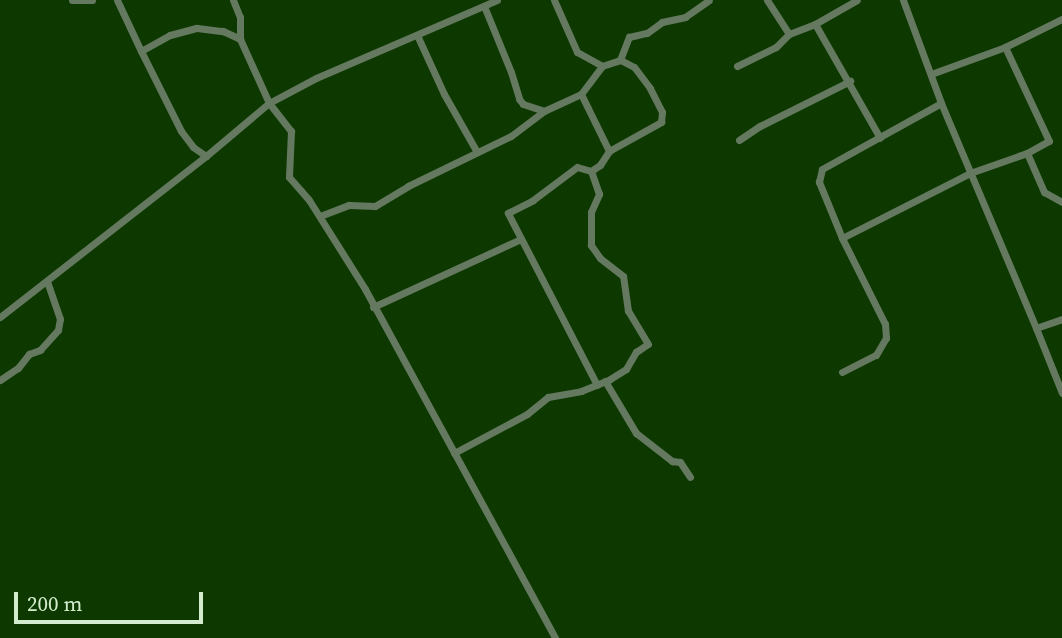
<!DOCTYPE html>
<style>
body{margin:0}
#map{position:relative;width:1062px;height:638px;overflow:hidden;background:#0d3900;font-family:"Source Serif 4",serif}
div>[style]{position:absolute}
.minor>*{height:7px;margin:-3.5px;padding:0 3.5px;transform-origin:3.5px;border-radius:3.5px;background:#657960}
span{translate:-50% -50%;white-space:nowrap;text-align:center;line-height:1.15;-webkit-text-stroke:5px #0d3900;paint-order:stroke}
.scale{position:absolute;left:14px;top:592px;width:189px;height:32px;box-sizing:border-box;border:4px solid #d3eccd;border-top:0;padding-left:9px;font-size:21px;line-height:24px;white-space:nowrap;color:#d3eccd;-webkit-text-stroke:5px #0d3900;paint-order:stroke}
</style>
<div id="map">
<div class="minor">
<i style="left:72px;top:0;width:20px"></i>
<i style="left:117px;top:0;width:56px;rotate:64.8deg"></i>
<i style="left:141px;top:51px;width:33px;rotate:-29deg"></i>
<i style="left:170px;top:35px;width:28px;rotate:-15deg"></i>
<i style="left:197px;top:28px;width:26px;rotate:7deg"></i>
<i style="left:223px;top:31px;width:19px;rotate:25deg"></i>
<i style="left:240px;top:39px;width:70px;rotate:65.6deg"></i>
<i style="left:269px;top:103px;width:36px;rotate:52deg"></i>
<i style="left:291px;top:131px;width:46px;rotate:92.5deg"></i>
<i style="left:289px;top:177px;width:30px;rotate:49deg"></i>
<i style="left:309px;top:200px;width:105px;rotate:57.8deg"></i>
<i style="left:365px;top:289px;width:397px;rotate:61.4deg"></i>
<i style="left:233px;top:0;width:18px;rotate:68deg"></i>
<i style="left:240px;top:17px;width:22px;rotate:90deg"></i>
<i style="left:554px;top:0;width:57px;rotate:66.1deg"></i>
<i style="left:577px;top:52px;width:29px;rotate:29deg"></i>
<i style="left:767px;top:0;width:40px;rotate:57.1deg"></i>
<i style="left:903px;top:0;width:110px;rotate:69.7deg"></i>
<i style="left:941px;top:103px;width:244px;rotate:67.1deg"></i>
<i style="left:1036px;top:328px;width:28px;rotate:-19deg"></i>
<i style="left:484px;top:6px;width:71px;rotate:67.8deg"></i>
<i style="left:511px;top:72px;width:28px;rotate:73deg"></i>
<i style="left:519px;top:99px;width:6px;rotate:51deg"></i>
<i style="left:523px;top:104px;width:22px;rotate:18deg"></i>
<i style="left:815px;top:24px;width:131px;rotate:60.3deg"></i>
<i style="left:417px;top:35px;width:65px;rotate:65.4deg"></i>
<i style="left:444px;top:94px;width:67px;rotate:60.4deg"></i>
<i style="left:141px;top:51px;width:89px;rotate:63.4deg"></i>
<i style="left:181px;top:131px;width:20px;rotate:53deg"></i>
<i style="left:193px;top:147px;width:16px;rotate:35deg"></i>
<i style="left:737px;top:66px;width:43px;rotate:-26deg"></i>
<i style="left:776px;top:47px;width:18px;rotate:-45deg"></i>
<i style="left:789px;top:34px;width:28px;rotate:-21deg"></i>
<i style="left:815px;top:24px;width:48px;rotate:-29.7deg"></i>
<i style="left:931px;top:74px;width:79px;rotate:-20deg"></i>
<i style="left:1005px;top:47px;width:64px;rotate:-26.2deg"></i>
<i style="left:581px;top:94px;width:64px;rotate:63.8deg"></i>
<i style="left:739px;top:140px;width:25px;rotate:-34deg"></i>
<i style="left:760px;top:126px;width:101px;rotate:-26.6deg"></i>
<i style="left:1027px;top:153px;width:43px;rotate:66.4deg"></i>
<i style="left:1044px;top:192px;width:21px;rotate:29deg"></i>
<i style="left:320px;top:216px;width:31px;rotate:-21deg"></i>
<i style="left:349px;top:205px;width:26px;rotate:2deg"></i>
<i style="left:375px;top:206px;width:39px;rotate:-31deg"></i>
<i style="left:408px;top:186px;width:114px;rotate:-25.9deg"></i>
<i style="left:511px;top:136px;width:41px;rotate:-37.1deg"></i>
<i style="left:544px;top:111px;width:41px;rotate:-24.7deg"></i>
<i style="left:581px;top:94px;width:35px;rotate:-53deg"></i>
<i style="left:602px;top:66px;width:19px;rotate:-18deg"></i>
<i style="left:620px;top:60px;width:25px;rotate:-69deg"></i>
<i style="left:629px;top:37px;width:18px;rotate:-13deg"></i>
<i style="left:647px;top:33px;width:19px;rotate:-36deg"></i>
<i style="left:662px;top:22px;width:24px;rotate:-12deg"></i>
<i style="left:685px;top:17px;width:29px;rotate:-35deg"></i>
<i style="left:842px;top:238px;width:61px;rotate:-112.3deg"></i>
<i style="left:819px;top:182px;width:13px;rotate:-77deg"></i>
<i style="left:822px;top:169px;width:136px;rotate:-29deg"></i>
<i style="left:373px;top:307px;width:163px;rotate:-24.7deg"></i>
<i style="left:0;top:317px;width:261px;rotate:-38deg"></i>
<i style="left:206px;top:156px;width:82px;rotate:-40.1deg"></i>
<i style="left:269px;top:103px;width:53px;rotate:-28deg"></i>
<i style="left:316px;top:78px;width:197px;rotate:-23.3deg"></i>
<i style="left:1036px;top:328px;width:70px;rotate:68.2deg"></i>
<i style="left:842px;top:372px;width:38px;rotate:-27deg"></i>
<i style="left:876px;top:355px;width:20px;rotate:-60deg"></i>
<i style="left:886px;top:338px;width:14px;rotate:-94deg"></i>
<i style="left:885px;top:324px;width:96px;rotate:-116.6deg"></i>
<i style="left:842px;top:238px;width:144px;rotate:-26.9deg"></i>
<i style="left:970px;top:173px;width:60px;rotate:-19.3deg"></i>
<i style="left:1027px;top:153px;width:25px;rotate:-29deg"></i>
<i style="left:1049px;top:141px;width:104px;rotate:-115.1deg"></i>
<i style="left:0;top:380px;width:22px;rotate:-34deg"></i>
<i style="left:18px;top:368px;width:18px;rotate:-52deg"></i>
<i style="left:29px;top:354px;width:12px;rotate:-20deg"></i>
<i style="left:40px;top:350px;width:27px;rotate:-48deg"></i>
<i style="left:58px;top:330px;width:11px;rotate:-80deg"></i>
<i style="left:60px;top:319px;width:39px;rotate:-109deg"></i>
<i style="left:605px;top:381px;width:61px;rotate:59.2deg"></i>
<i style="left:636px;top:433px;width:46px;rotate:37.9deg"></i>
<i style="left:672px;top:461px;width:8px;rotate:7deg"></i>
<i style="left:680px;top:462px;width:18px;rotate:56deg"></i>
<i style="left:597px;top:385px;width:194px;rotate:-117.4deg"></i>
<i style="left:508px;top:213px;width:28px;rotate:-27deg"></i>
<i style="left:533px;top:200px;width:55px;rotate:-36.9deg"></i>
<i style="left:577px;top:167px;width:15px;rotate:16deg"></i>
<i style="left:591px;top:171px;width:11px;rotate:-34deg"></i>
<i style="left:600px;top:165px;width:17px;rotate:-57deg"></i>
<i style="left:609px;top:151px;width:60px;rotate:-29.1deg"></i>
<i style="left:661px;top:122px;width:10px;rotate:-84deg"></i>
<i style="left:662px;top:112px;width:27px;rotate:-117deg"></i>
<i style="left:650px;top:88px;width:26px;rotate:-127deg"></i>
<i style="left:634px;top:67px;width:16px;rotate:-153deg"></i>
<i style="left:454px;top:453px;width:83px;rotate:-28.1deg"></i>
<i style="left:527px;top:414px;width:27px;rotate:-39deg"></i>
<i style="left:548px;top:397px;width:34px;rotate:-10deg"></i>
<i style="left:581px;top:391px;width:31px;rotate:-22deg"></i>
<i style="left:610px;top:379px;width:19px;rotate:-32deg"></i>
<i style="left:626px;top:369px;width:20px;rotate:-60deg"></i>
<i style="left:636px;top:352px;width:14px;rotate:-34deg"></i>
<i style="left:648px;top:344px;width:39px;rotate:-121deg"></i>
<i style="left:628px;top:311px;width:35px;rotate:-98deg"></i>
<i style="left:623px;top:276px;width:29px;rotate:-142deg"></i>
<i style="left:600px;top:258px;width:16px;rotate:-125deg"></i>
<i style="left:591px;top:245px;width:33px;rotate:-90deg"></i>
<i style="left:591px;top:212px;width:20px;rotate:-66deg"></i>
<i style="left:599px;top:194px;width:24px;rotate:-109deg"></i>
</div>
<div class="scale">200 m</div>
</div>
